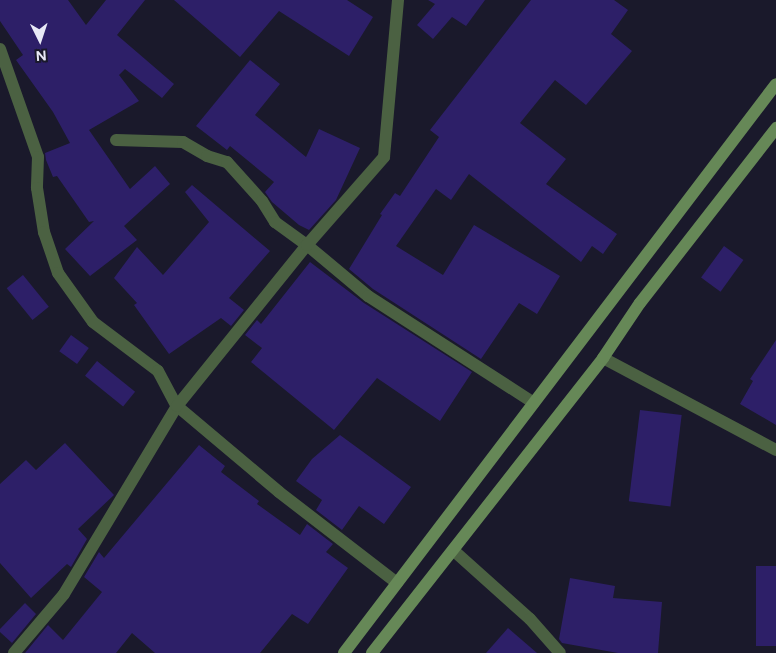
<!DOCTYPE html>
<style>
body{margin:0}
#map{position:relative;width:776px;height:653px;overflow:hidden;background:#1a192b;font-family:Figtree,sans-serif}
div>[style]{position:absolute}
.building>*{inset:0;background:#2d1f68;transform-origin:0 0}
.minor>*{height:12px;margin:-6px;padding:0 6px;transform-origin:6px;border-radius:6px;background:#4b6142}
.secondary>*{height:12px;margin:-6px;padding:0 6px;transform-origin:6px;border-radius:6px;background:#668857}
span{translate:-50% -50%;white-space:nowrap;text-align:center;line-height:1.15;-webkit-text-stroke:5px #1a192b;paint-order:stroke}
.north{position:absolute;left:15px;top:15px;width:50px;height:50px;-webkit-text-stroke:4px #1a192b;paint-order:stroke;rotate:176deg;font-size:14px;font-weight:700;line-height:20px;text-align:center;color:#e8e9f6}
.north::after{content:'';display:block;margin:auto;width:18px;height:22px;background:#e8e9f6;clip-path:polygon(50% 0,100% 100%,50% 72%,0 100%)}
</style>
<div id="map">
<div class="building">
<i style="clip-path:polygon(0 0,68px 0,86px 25px,106px 0,145px 0,117px 35px,174px 84px,162px 98px,125px 69px,119px 75px,139px 101px,89px 130px,130px 189px,155px 166px,170px 184px,124px 226px,137px 240px,90px 276px,65px 249px,94px 221px,89px 222px,57px 176px,53px 177px,46px 160px,45px 153px,70px 143px,53px 112px,16px 60px,23px 55px,0 21px)"></i>
<i style="clip-path:polygon(174px 0,347px 0,373px 17px,349px 56px,279px 11px,240px 57px)"></i>
<i style="clip-path:polygon(428px 0,485px 0,466px 26px,452px 17px,433px 39px,417px 25px,435px 4px)"></i>
<i style="clip-path:polygon(531px 0,614px 0,628px 10px,611px 34px,632px 51px,586px 105px,555px 80px,520px 123px,566px 159px,546px 184px,617px 234px,603px 254px,592px 246px,581px 262px,469px 174px,451px 200px,436px 189px,396px 246px,443px 275px,474px 225px,560px 276px,537px 314px,519px 303px,481px 359px,373px 289px,349px 269px,382px 215px,380px 214px,395px 193px,400px 196px,439px 137px,430px 130px)"></i>
<i style="clip-path:polygon(250px 60px,280px 84px,255px 115px,306px 157px,319px 129px,360px 148px,336px 200px,309px 230px,299px 225px,272px 202px,265px 192px,274px 182px,230px 146px,227px 150px,196px 126px)"></i>
<i style="clip-path:polygon(192px 185px,270px 251px,229px 298px,244px 310px,231px 326px,221px 318px,169px 354px,134px 305px,137px 303px,114px 278px,137px 247px,163px 275px,209px 222px,185px 192px)"></i>
<i style="left:724px;top:246px;width:24px;height:39px;rotate:36deg"></i>
<i style="clip-path:polygon(310px 262px,364px 303px,472px 372px,440px 421px,377px 378px,334px 430px,251px 362px,262px 348px,245px 335px,257px 320px,261px 324px)"></i>
<i style="left:23px;top:275px;width:41px;height:21px;rotate:51deg"></i>
<i style="left:71px;top:335px;width:22px;height:20px;rotate:36deg"></i>
<i style="clip-path:polygon(776px 340px,776px 425px,740px 404px,753px 381px,750px 379px)"></i>
<i style="left:97px;top:361px;width:49px;height:19px;rotate:39deg"></i>
<i style="left:640px;top:410px;width:42px;height:92px;rotate:7deg"></i>
<i style="clip-path:polygon(340px 435px,411px 487px,384px 524px,359px 506px,342px 530px,316px 510px,322px 500px,296px 481px,312px 459px)"></i>
<i style="clip-path:polygon(65px 443px,114px 495px,78px 529px,87px 539px,71px 567px,67px 564px,31px 598px,0 563px,0 484px,26px 460px,36px 470px)"></i>
<i style="clip-path:polygon(199px 445px,225px 466px,221px 472px,259px 501px,257px 504px,300px 535px,307px 524px,333px 544px,326px 552px,348px 568px,308px 624px,292px 614px,260px 653px,155px 653px,132px 633px,116px 653px,25px 653px,48px 625px,63px 640px,102px 592px,84px 577px,99px 552px,104px 558px)"></i>
<i style="left:776px;top:566px;width:80px;height:20px;rotate:90deg"></i>
<i style="clip-path:polygon(570px 578px,615px 586px,613px 598px,662px 602px,658px 653px,618px 653px,562px 643px,559px 639px)"></i>
<i style="clip-path:polygon(25px 603px,36px 614px,12px 643px,0 632px,0 629px)"></i>
<i style="clip-path:polygon(508px 628px,537px 653px,486px 653px)"></i>
</div>
<div class="minor">
<i style="left:0;top:49px;width:114px;rotate:70.6deg"></i>
<i style="left:38px;top:157px;width:31px;rotate:92deg"></i>
<i style="left:37px;top:188px;width:45px;rotate:81deg"></i>
<i style="left:44px;top:232px;width:43px;rotate:71.1deg"></i>
<i style="left:58px;top:273px;width:60px;rotate:54.5deg"></i>
<i style="left:93px;top:322px;width:81px;rotate:37deg"></i>
<i style="left:158px;top:371px;width:40px;rotate:62deg"></i>
<i style="left:177px;top:406px;width:133px;rotate:40.1deg"></i>
<i style="left:279px;top:492px;width:149px;rotate:37.6deg"></i>
<i style="left:116px;top:140px;width:67px;rotate:1.7deg"></i>
<i style="left:183px;top:142px;width:28px;rotate:30deg"></i>
<i style="left:207px;top:156px;width:21px;rotate:17deg"></i>
<i style="left:227px;top:162px;width:52px;rotate:48.1deg"></i>
<i style="left:262px;top:201px;width:25px;rotate:58deg"></i>
<i style="left:275px;top:222px;width:39px;rotate:36deg"></i>
<i style="left:307px;top:245px;width:80px;rotate:39.9deg"></i>
<i style="left:368px;top:296px;width:197px;rotate:32.8deg"></i>
<i style="left:603px;top:358px;width:196px;rotate:28deg"></i>
<i style="left:453px;top:550px;width:103px;rotate:41.9deg"></i>
<i style="left:530px;top:619px;width:45px;rotate:48.6deg"></i>
<i style="left:14px;top:653px;width:77px;rotate:-49.7deg"></i>
<i style="left:64px;top:594px;width:219px;rotate:-59deg"></i>
<i style="left:177px;top:406px;width:207px;rotate:-51.1deg"></i>
<i style="left:307px;top:245px;width:117px;rotate:-48.8deg"></i>
<i style="left:384px;top:157px;width:158px;rotate:-84.9deg"></i>
</div>
<div class="secondary">
<i style="left:344px;top:653px;width:714px;rotate:-52.79deg"></i>
<i style="left:372px;top:653px;width:375px;rotate:-51.9deg"></i>
<i style="left:603px;top:358px;width:66px;rotate:-56.1deg"></i>
<i style="left:640px;top:303px;width:222px;rotate:-52.1deg"></i>
</div>
<div class="north">N</div>
</div>
